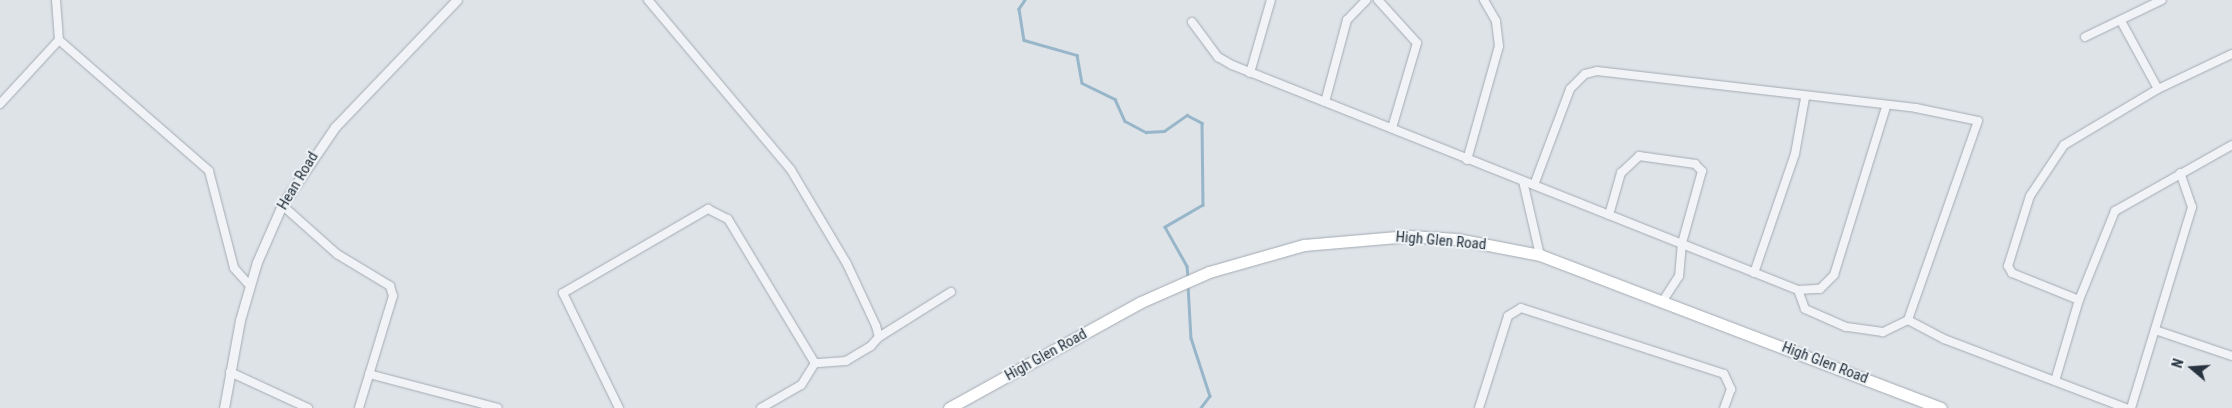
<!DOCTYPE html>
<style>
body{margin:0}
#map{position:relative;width:2232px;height:408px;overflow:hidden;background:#dee3e8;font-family:"Roboto Condensed",sans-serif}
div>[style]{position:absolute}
.stream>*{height:2.5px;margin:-1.25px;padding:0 1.25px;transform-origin:1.25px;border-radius:1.25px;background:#98b6c9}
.roads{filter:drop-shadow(0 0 1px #a3abb2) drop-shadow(0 0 1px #a3abb2)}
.minor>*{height:8px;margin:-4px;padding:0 4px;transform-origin:4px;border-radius:4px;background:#f1f3f6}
.tertiary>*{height:9px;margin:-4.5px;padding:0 4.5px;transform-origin:4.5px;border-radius:4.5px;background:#f1f3f6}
.primary>*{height:11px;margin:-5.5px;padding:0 5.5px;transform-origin:5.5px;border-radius:5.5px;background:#fff}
span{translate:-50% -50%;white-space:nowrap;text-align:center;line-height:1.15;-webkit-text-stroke:4px #edf2f5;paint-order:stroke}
.street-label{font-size:15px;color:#27333f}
.north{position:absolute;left:2167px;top:343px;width:50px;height:50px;-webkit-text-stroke:4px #edf2f5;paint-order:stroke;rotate:288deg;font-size:14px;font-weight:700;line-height:20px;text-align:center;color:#27333f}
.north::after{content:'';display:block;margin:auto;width:18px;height:22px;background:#27333f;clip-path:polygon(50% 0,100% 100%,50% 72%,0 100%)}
</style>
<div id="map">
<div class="stream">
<i style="left:1025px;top:0;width:11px;rotate:124deg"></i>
<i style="left:1019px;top:9px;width:31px;rotate:81deg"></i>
<i style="left:1024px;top:40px;width:55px;rotate:15.8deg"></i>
<i style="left:1077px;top:55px;width:28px;rotate:80deg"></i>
<i style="left:1082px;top:83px;width:37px;rotate:26deg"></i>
<i style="left:1115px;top:99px;width:24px;rotate:66deg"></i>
<i style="left:1125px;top:121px;width:24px;rotate:28deg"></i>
<i style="left:1146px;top:132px;width:18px;rotate:-3deg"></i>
<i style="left:1164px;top:131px;width:28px;rotate:-35deg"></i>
<i style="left:1187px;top:115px;width:17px;rotate:28deg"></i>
<i style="left:1202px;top:123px;width:82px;rotate:89.3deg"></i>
<i style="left:1203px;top:205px;width:44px;rotate:149.9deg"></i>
<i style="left:1165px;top:227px;width:45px;rotate:60.6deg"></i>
<i style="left:1187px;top:266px;width:11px;rotate:85deg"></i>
<i style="left:1188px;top:285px;width:53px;rotate:86.8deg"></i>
<i style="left:1191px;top:338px;width:61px;rotate:71.9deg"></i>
<i style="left:1210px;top:396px;width:15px;rotate:127deg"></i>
</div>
<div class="roads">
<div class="minor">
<i style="left:648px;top:0;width:222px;rotate:49.9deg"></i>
<i style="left:791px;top:170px;width:109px;rotate:59.2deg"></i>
<i style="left:847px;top:264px;width:68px;rotate:64.9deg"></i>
<i style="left:876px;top:326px;width:11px;rotate:75deg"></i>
<i style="left:879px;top:337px;width:12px;rotate:132deg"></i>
<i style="left:871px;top:346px;width:29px;rotate:149deg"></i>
<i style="left:846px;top:361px;width:31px;rotate:176deg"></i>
<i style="left:815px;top:363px;width:26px;rotate:122deg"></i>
<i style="left:801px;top:385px;width:46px;rotate:150.1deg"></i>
<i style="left:1378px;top:0;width:58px;rotate:47.8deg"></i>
<i style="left:1417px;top:43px;width:89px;rotate:106.4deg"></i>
<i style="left:2121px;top:21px;width:77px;rotate:61.4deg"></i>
<i style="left:1192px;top:22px;width:44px;rotate:53.4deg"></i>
<i style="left:1218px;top:57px;width:16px;rotate:30deg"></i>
<i style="left:1232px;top:65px;width:609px;rotate:21.68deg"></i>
<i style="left:1798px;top:290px;width:22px;rotate:-3deg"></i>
<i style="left:1820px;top:289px;width:20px;rotate:-45deg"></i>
<i style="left:1834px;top:275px;width:176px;rotate:-72.8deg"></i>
<i style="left:2085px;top:37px;width:85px;rotate:-25.7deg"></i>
<i style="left:59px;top:40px;width:199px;rotate:41.1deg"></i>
<i style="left:209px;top:171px;width:100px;rotate:75.5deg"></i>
<i style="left:234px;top:268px;width:24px;rotate:48deg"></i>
<i style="left:1250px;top:73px;width:76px;rotate:-74deg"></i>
<i style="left:1325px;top:102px;width:85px;rotate:-75deg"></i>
<i style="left:1347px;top:20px;width:28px;rotate:-46deg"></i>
<i style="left:0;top:104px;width:87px;rotate:-47.3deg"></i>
<i style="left:59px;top:40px;width:40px;rotate:-94.3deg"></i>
<i style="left:1467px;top:160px;width:118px;rotate:-74.3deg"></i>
<i style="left:1499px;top:46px;width:25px;rotate:-97deg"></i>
<i style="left:1496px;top:21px;width:24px;rotate:-120deg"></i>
<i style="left:1523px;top:181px;width:76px;rotate:77.1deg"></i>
<i style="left:1534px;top:185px;width:103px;rotate:-69.4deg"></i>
<i style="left:1570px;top:89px;width:21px;rotate:-45deg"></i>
<i style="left:1585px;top:74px;width:12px;rotate:-14deg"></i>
<i style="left:1597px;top:71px;width:321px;rotate:6.6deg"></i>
<i style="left:1916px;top:108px;width:63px;rotate:11.8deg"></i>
<i style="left:1978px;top:121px;width:211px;rotate:109.4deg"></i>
<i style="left:1908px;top:320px;width:28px;rotate:154deg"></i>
<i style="left:1883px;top:332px;width:37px;rotate:-172deg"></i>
<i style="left:1846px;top:327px;width:45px;rotate:-156.3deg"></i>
<i style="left:1805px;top:309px;width:20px;rotate:-110deg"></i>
<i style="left:282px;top:205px;width:74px;rotate:41.7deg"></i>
<i style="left:337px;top:254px;width:62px;rotate:31.1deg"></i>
<i style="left:390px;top:286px;width:10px;rotate:73deg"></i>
<i style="left:393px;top:296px;width:117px;rotate:106.9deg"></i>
<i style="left:1609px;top:215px;width:44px;rotate:-74.1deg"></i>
<i style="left:1621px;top:173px;width:25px;rotate:-43deg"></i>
<i style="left:1639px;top:156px;width:57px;rotate:8.1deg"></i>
<i style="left:1695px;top:164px;width:10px;rotate:45deg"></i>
<i style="left:1702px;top:171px;width:75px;rotate:105.5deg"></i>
<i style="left:1682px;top:243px;width:33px;rotate:95deg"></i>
<i style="left:1679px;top:276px;width:31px;rotate:123deg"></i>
<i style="left:1754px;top:273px;width:126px;rotate:-71deg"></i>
<i style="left:1795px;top:154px;width:57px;rotate:-79.9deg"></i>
<i style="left:2079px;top:300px;width:72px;rotate:-158.1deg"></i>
<i style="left:2012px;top:273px;width:8px;rotate:-120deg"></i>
<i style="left:2008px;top:266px;width:73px;rotate:-72.6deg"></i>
<i style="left:2030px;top:196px;width:61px;rotate:-56.3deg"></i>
<i style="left:2064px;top:145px;width:109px;rotate:-30.8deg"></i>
<i style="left:2158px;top:89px;width:82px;rotate:-25.3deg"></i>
<i style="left:1908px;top:320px;width:41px;rotate:27.8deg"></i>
<i style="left:1944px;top:339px;width:195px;rotate:20.8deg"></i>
<i style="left:2158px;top:331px;width:78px;rotate:18.7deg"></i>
<i style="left:879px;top:337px;width:85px;rotate:-32deg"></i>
<i style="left:230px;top:372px;width:86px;rotate:24.8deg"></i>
<i style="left:369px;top:374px;width:133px;rotate:14.8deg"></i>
<i style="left:2055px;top:381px;width:84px;rotate:-73.5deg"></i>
<i style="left:2079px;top:300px;width:96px;rotate:-68deg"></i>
<i style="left:2115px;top:211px;width:134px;rotate:-29.4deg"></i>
<i style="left:619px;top:408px;width:128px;rotate:-116deg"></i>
<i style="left:563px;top:293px;width:168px;rotate:-30.1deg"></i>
<i style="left:708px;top:209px;width:22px;rotate:27deg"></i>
<i style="left:728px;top:219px;width:168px;rotate:58.9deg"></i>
<i style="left:1479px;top:408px;width:96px;rotate:-72.5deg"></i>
<i style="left:1508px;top:316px;width:15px;rotate:-32deg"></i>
<i style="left:1521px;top:308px;width:213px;rotate:18deg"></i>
<i style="left:1724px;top:374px;width:17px;rotate:65deg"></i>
<i style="left:1731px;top:389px;width:20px;rotate:110deg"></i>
<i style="left:2131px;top:408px;width:210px;rotate:-73.1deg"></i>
<i style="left:2192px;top:207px;width:36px;rotate:-109deg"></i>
</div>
<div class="tertiary">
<i style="left:224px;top:408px;width:89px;rotate:-79.7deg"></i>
<i style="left:240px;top:320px;width:60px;rotate:-73.7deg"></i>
<i style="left:257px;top:262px;width:62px;rotate:-66.3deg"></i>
<i style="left:282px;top:205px;width:94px;rotate:-55.8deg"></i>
<i style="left:335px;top:127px;width:176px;rotate:-46.2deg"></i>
</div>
<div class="primary">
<i style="left:949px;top:408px;width:219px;rotate:-28.9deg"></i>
<i style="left:1141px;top:302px;width:74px;rotate:-23.8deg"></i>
<i style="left:1209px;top:272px;width:99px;rotate:-15.9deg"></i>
<i style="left:1304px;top:245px;width:105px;rotate:-4.9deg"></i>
<i style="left:1409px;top:236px;width:48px;rotate:3.6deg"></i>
<i style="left:1457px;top:239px;width:85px;rotate:10.9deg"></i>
<i style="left:1540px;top:255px;width:429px;rotate:20.9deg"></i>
</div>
</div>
<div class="street-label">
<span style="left:298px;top:181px;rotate:-59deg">Hean Road</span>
<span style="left:1441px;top:241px;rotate:5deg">High Glen Road</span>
<span style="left:1046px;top:355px;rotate:-29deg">High Glen Road</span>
<span style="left:1825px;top:363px;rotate:21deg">High Glen Road</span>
</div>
<div class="north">N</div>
</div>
